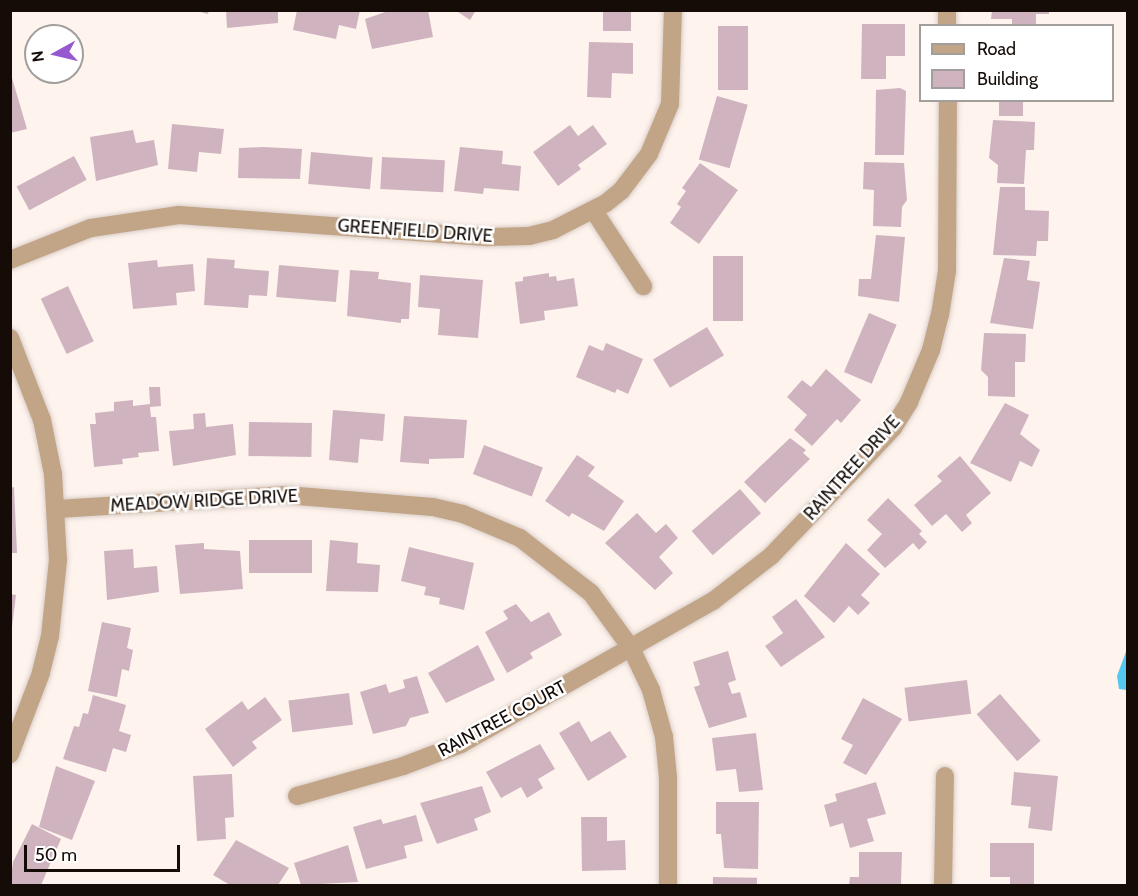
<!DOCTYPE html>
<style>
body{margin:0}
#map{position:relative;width:1138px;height:896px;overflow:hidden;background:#fef3ed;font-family:Cabin,sans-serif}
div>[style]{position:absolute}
.water>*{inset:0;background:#54c8f0}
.building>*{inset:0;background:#cfb4c0;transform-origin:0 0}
.roads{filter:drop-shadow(0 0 2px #d9cec8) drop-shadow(0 0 2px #d9cec8)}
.minor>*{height:18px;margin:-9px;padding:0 9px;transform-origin:9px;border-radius:9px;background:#c2a487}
span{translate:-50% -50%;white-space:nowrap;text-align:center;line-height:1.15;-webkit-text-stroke:5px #fff;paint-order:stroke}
.street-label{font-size:18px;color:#150c07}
.frame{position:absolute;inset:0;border:12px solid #150c07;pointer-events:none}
.legend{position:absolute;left:919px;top:24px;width:195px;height:78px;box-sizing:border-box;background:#fff;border:2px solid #a19e9c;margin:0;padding:8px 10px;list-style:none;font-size:18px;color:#150c07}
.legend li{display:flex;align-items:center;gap:12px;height:30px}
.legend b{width:30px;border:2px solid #a19e9c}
.north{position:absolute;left:24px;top:24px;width:60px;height:60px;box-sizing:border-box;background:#fff;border:2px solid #a19e9c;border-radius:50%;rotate:262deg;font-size:16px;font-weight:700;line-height:24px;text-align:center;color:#150c07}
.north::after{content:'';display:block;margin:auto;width:21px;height:27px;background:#9659d0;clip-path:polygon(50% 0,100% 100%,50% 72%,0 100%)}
.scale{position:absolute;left:24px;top:845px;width:156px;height:27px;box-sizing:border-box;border:3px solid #150c07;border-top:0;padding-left:8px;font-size:18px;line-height:21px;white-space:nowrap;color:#150c07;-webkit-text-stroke:4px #fff;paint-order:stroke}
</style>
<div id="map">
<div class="water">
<i style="clip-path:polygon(1127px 649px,1127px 690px,1119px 689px,1117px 676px)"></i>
</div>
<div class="building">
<i style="clip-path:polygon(193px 10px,209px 10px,208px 14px)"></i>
<i style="clip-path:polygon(226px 10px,278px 10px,278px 23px,227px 28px)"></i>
<i style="clip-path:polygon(297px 10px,360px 10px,356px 29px,339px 25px,336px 39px,293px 30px)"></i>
<i style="clip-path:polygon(391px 10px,428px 10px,433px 37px,372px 49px,365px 19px)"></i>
<i style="clip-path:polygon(455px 10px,476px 10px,470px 20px)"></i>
<i style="left:603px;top:10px;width:28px;height:21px"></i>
<i style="clip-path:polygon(992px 10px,1049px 10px,1049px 14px,1036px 14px,1036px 26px,1012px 26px,1012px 19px,991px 19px)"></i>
<i style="clip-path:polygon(862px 24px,905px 24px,905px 56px,886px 56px,886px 79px,861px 79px)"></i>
<i style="left:718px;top:26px;width:30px;height:64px"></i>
<i style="clip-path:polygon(589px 42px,633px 43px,633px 74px,612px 73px,611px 98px,587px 97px)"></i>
<i style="clip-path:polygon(10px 71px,27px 129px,10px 133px)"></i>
<i style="clip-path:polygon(900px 88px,906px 91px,904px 155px,875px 155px,876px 90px)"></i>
<i style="left:717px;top:96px;width:32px;height:66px;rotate:16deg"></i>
<i style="left:999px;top:100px;width:24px;height:16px"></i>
<i style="clip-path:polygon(993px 120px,1035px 122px,1034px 150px,1026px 150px,1024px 184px,997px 183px,998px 165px,989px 158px)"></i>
<i style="clip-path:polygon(172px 124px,224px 129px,221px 154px,199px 152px,197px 172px,168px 169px)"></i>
<i style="clip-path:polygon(570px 125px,578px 136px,593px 125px,607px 144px,578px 165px,581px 169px,558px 186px,533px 152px)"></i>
<i style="clip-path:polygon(133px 130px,136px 143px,154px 140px,158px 165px,96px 181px,90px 137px)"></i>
<i style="clip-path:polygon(263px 147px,302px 149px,300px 179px,238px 178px,239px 148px)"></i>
<i style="clip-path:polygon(460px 147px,503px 151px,502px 164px,521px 166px,519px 191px,484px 188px,483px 194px,454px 191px)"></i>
<i style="left:311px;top:152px;width:62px;height:32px;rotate:5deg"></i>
<i style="left:74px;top:156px;width:27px;height:65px;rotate:62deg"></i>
<i style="left:382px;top:157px;width:63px;height:32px;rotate:3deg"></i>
<i style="clip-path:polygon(864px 162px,904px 163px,907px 200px,902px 207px,901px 227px,873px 226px,874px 190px,863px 189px)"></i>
<i style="clip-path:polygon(700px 163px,738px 190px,699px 244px,670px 223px,681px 207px,677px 204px,686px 191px,682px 188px)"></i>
<i style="clip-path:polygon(1000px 187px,1025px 187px,1025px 210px,1049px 211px,1048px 241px,1037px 241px,1036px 256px,993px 255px)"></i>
<i style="clip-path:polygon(876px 235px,905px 237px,899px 302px,858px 296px,859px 279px,871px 279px)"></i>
<i style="left:713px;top:256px;width:30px;height:65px"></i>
<i style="clip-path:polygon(207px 258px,235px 260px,234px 268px,269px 271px,267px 296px,249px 295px,248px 308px,204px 305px)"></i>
<i style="clip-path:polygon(1004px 258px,1030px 261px,1027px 280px,1040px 282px,1033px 329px,990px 323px)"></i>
<i style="clip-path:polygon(157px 260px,158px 267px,193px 264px,195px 291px,176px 293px,177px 305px,133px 309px,128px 263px)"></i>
<i style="left:279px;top:265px;width:60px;height:32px;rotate:5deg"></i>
<i style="clip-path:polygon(350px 270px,379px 272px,378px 279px,411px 283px,409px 319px,401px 319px,401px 323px,347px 316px)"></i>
<i style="clip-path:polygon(549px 273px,549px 277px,556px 276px,557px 281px,574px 278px,578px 306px,544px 311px,545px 320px,520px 324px,515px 282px,523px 281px,523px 277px)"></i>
<i style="clip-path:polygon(420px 275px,483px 280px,478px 338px,438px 335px,440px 309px,418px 307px)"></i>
<i style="left:68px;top:286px;width:61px;height:30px;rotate:65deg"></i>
<i style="left:869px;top:313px;width:30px;height:64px;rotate:23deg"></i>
<i style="left:707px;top:327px;width:33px;height:63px;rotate:59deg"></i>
<i style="clip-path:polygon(984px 333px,1026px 334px,1025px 362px,1015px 362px,1015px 397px,988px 396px,988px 377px,981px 370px)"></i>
<i style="clip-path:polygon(606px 343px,643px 359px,628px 394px,617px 389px,615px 393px,576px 377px,589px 345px,603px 351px)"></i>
<i style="clip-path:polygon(826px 369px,861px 400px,841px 423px,837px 419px,812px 446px,794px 430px,807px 415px,787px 397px,802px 380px,811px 387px)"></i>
<i style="clip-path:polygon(149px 387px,160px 387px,161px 406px,150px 407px,151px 417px,156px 417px,159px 451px,138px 453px,139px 457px,122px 459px,123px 464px,94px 467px,90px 424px,96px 424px,95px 413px,114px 411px,114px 402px,133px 400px,133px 406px,150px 404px)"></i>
<i style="clip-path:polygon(1005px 403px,1029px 415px,1020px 434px,1040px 450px,1032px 467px,1020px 461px,1011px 482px,970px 463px)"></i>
<i style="clip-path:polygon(333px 410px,385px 414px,383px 441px,360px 439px,358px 463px,329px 460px)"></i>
<i style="clip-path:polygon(205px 413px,206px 427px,233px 424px,236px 455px,173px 466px,169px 431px,194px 429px,193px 414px)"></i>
<i style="clip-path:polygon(404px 416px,467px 420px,464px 458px,429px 459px,429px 464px,400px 462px)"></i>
<i style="left:249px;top:422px;width:63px;height:34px;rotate:1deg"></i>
<i style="clip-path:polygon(790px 438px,806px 450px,803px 453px,810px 459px,765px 503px,744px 482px)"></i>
<i style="left:484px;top:445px;width:63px;height:31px;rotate:21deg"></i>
<i style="clip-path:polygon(577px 455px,595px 467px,588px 476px,624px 501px,604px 531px,572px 513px,569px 517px,545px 501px)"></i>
<i style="clip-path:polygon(960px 456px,991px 493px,966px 515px,972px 523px,962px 532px,946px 514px,932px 526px,914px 505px,942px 481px,937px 476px)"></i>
<i style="clip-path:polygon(14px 487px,17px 553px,10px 553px,10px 488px)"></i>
<i style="left:740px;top:489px;width:32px;height:64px;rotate:49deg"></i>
<i style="clip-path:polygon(888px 498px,922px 531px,919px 534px,927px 542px,919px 550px,913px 543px,885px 568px,867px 550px,882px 534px,867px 520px)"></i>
<i style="clip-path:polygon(637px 513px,656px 533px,666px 524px,678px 538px,659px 557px,673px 573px,655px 590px,605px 543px)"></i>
<i style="left:312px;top:540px;width:33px;height:63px;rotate:90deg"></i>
<i style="clip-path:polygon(330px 540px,358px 543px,357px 563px,380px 565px,378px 592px,326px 591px)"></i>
<i style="clip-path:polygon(204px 543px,204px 549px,240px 551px,243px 589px,180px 594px,175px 545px)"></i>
<i style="clip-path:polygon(846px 543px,880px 574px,861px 595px,870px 603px,858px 615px,849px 606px,834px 623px,804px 596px)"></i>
<i style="clip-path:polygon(409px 547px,474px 563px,464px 610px,439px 604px,440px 598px,424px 595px,426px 587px,401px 581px)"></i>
<i style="clip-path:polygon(133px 549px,134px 568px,157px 566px,159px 592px,107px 600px,104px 551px)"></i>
<i style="clip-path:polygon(10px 594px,16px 595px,12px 627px,10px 627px)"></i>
<i style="clip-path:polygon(796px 599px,825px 637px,781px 667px,765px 646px,783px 633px,772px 617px)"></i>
<i style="clip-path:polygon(516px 604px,531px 622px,549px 612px,562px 635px,530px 653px,533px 658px,507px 673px,485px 632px,508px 619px,503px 611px)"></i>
<i style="clip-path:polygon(102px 622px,131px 628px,127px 648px,133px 650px,129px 671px,122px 669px,117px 697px,88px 691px)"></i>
<i style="clip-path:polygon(478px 645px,495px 680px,446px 703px,428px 673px)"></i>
<i style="clip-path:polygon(728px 651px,736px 680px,728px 683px,732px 694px,740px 692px,747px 717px,709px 728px,694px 687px,700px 685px,693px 662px)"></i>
<i style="clip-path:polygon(417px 676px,429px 713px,410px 718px,406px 726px,373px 734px,360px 692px,386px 684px,389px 693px,405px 688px,403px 680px)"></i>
<i style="left:967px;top:680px;width:34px;height:63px;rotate:83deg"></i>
<i style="left:349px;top:693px;width:32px;height:61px;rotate:83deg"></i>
<i style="left:1000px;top:694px;width:62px;height:31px;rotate:49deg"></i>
<i style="clip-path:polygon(93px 695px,126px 705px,119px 731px,131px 735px,126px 752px,113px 748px,106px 772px,63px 759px,74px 726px,79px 727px,83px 713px,88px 714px)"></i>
<i style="clip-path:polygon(265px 697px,282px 720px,252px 742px,257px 748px,233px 767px,205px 729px,242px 701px,248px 710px)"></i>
<i style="clip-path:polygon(863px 698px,902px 719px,866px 775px,843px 763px,853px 745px,841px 739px)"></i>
<i style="clip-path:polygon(579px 721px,591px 742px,610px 731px,627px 757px,588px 781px,559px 733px)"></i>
<i style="clip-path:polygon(756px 733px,763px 790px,739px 792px,736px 769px,716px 771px,712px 738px)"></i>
<i style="clip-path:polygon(540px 744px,555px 769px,538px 779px,543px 788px,527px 798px,521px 787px,501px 798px,486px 772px)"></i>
<i style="clip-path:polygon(56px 766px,95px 781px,72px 840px,39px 827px)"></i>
<i style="clip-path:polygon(1014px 772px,1058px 776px,1052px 831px,1028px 828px,1031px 807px,1011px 805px)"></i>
<i style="clip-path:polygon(232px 774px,234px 817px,225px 818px,226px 839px,197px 841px,193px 776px)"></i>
<i style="clip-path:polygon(876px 782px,886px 814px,867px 819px,874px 841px,850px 848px,843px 823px,830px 827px,824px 805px,837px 801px,835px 794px)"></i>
<i style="clip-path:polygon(482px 786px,491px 812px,474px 819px,478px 830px,437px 844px,420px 803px)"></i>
<i style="clip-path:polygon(716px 802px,759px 802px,758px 869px,724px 868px,721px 834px,716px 834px)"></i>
<i style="clip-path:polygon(416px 815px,423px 841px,404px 846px,407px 858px,366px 869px,353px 827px,381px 819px,383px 824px)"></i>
<i style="clip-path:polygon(581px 817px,607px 817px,607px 841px,625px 840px,626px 870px,582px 871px)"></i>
<i style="clip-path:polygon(32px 824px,61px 839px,41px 885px,10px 885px,13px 862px)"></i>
<i style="clip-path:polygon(236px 840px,289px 868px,278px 885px,230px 885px,213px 875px)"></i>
<i style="clip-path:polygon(990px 843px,1034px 843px,1034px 885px,1010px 885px,1010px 877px,990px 877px)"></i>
<i style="clip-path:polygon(348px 845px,358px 882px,301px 885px,294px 863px)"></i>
<i style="clip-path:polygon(859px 852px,902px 852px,901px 884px,849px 885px,850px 877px,859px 877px)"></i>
<i style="left:713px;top:877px;width:44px;height:8px;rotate:1deg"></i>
</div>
<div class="roads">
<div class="minor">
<i style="left:947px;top:10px;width:16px;rotate:90deg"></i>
<i style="left:594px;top:211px;width:90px;rotate:56.8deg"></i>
<i style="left:10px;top:260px;width:87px;rotate:-21.6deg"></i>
<i style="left:91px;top:228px;width:89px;rotate:-8.4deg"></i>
<i style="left:179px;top:215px;width:310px;rotate:4.1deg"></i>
<i style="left:488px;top:237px;width:41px;rotate:-1.4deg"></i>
<i style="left:529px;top:236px;width:25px;rotate:-14deg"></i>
<i style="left:553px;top:230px;width:59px;rotate:-27deg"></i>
<i style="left:606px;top:203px;width:19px;rotate:-39deg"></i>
<i style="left:621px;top:191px;width:46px;rotate:-52.9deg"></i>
<i style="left:649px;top:154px;width:54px;rotate:-67.2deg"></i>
<i style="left:670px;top:104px;width:94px;rotate:-88.2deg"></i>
<i style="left:10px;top:338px;width:88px;rotate:68.7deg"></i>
<i style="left:42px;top:420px;width:55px;rotate:78.5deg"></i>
<i style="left:53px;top:474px;width:86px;rotate:86.7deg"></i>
<i style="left:58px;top:560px;width:76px;rotate:96deg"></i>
<i style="left:50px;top:636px;width:38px;rotate:104deg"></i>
<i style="left:41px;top:673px;width:87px;rotate:110.9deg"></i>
<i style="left:57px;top:509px;width:229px;rotate:-3.5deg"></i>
<i style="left:286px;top:495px;width:147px;rotate:4.7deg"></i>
<i style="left:433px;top:507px;width:31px;rotate:13deg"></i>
<i style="left:463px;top:514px;width:62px;rotate:22.8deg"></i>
<i style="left:520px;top:538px;width:90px;rotate:37.8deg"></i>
<i style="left:591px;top:593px;width:68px;rotate:54deg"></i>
<i style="left:631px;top:648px;width:47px;rotate:64.5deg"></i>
<i style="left:651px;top:690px;width:49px;rotate:74.5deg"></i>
<i style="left:664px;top:737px;width:41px;rotate:84.4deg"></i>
<i style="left:668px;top:778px;width:108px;rotate:90deg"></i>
<i style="left:297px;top:796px;width:110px;rotate:-15.8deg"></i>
<i style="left:403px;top:766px;width:62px;rotate:-20.8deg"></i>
<i style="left:461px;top:744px;width:290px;rotate:-29.6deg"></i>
<i style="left:713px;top:601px;width:73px;rotate:-37.8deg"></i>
<i style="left:771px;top:556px;width:133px;rotate:-46.2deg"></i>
<i style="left:863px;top:460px;width:44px;rotate:-46.8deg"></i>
<i style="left:893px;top:428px;width:31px;rotate:-58deg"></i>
<i style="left:909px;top:402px;width:56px;rotate:-67.1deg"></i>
<i style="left:931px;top:350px;width:36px;rotate:-76deg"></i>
<i style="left:940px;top:315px;width:45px;rotate:-81deg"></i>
<i style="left:947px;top:271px;width:171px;rotate:-89.7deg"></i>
<i style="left:943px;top:886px;width:110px;rotate:-89deg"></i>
</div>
</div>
<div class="street-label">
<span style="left:415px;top:231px;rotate:4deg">GREENFIELD DRIVE</span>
<span style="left:852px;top:468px;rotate:-48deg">RAINTREE DRIVE</span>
<span style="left:204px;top:501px;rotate:-3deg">MEADOW RIDGE DRIVE</span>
<span style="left:502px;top:719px;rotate:-28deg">RAINTREE COURT</span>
</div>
<div class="frame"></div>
<ul class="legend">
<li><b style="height:8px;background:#c2a487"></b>Road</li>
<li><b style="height:16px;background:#cfb4c0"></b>Building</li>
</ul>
<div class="north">N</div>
<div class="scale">50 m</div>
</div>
